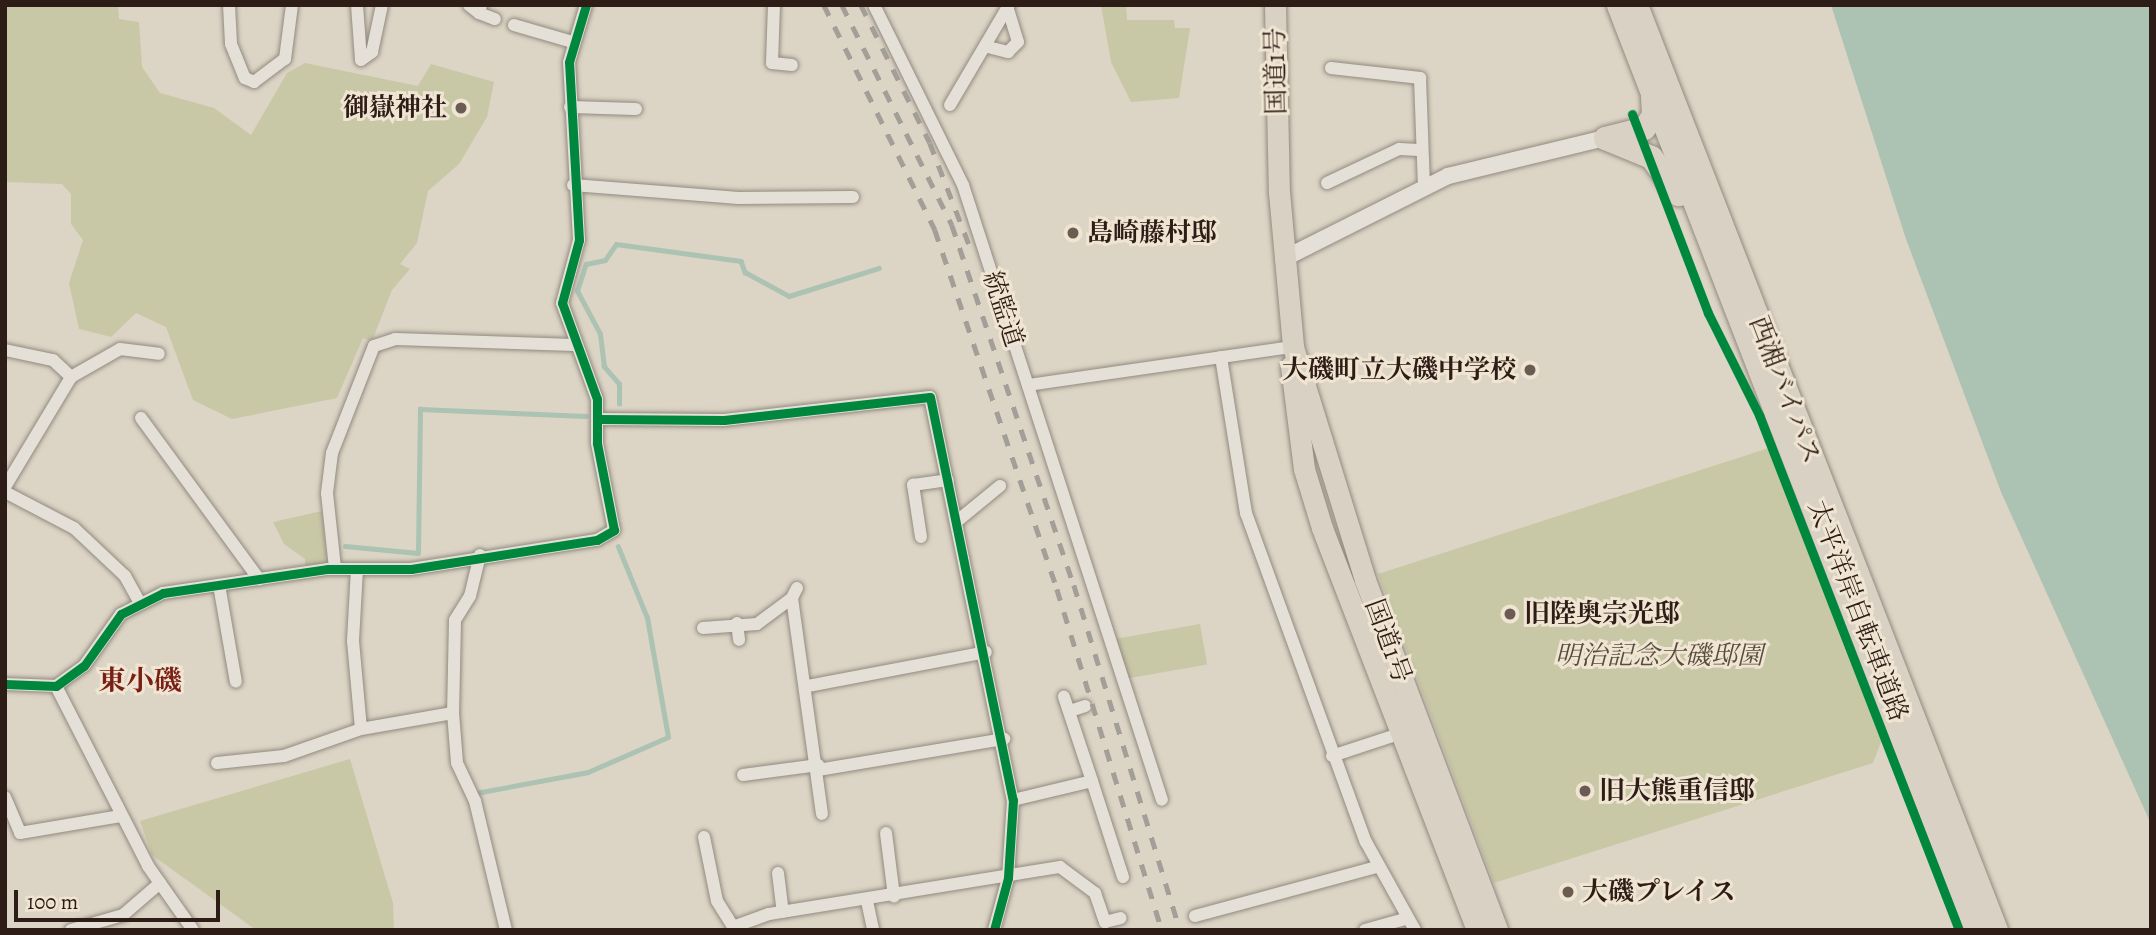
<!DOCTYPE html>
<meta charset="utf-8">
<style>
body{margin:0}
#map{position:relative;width:2156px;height:935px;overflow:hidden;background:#dcd4c4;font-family:Alegreya,"Noto Serif JP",serif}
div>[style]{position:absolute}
.green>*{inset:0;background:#c8c8a6;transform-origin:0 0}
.water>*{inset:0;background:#acc2b2}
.stream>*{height:4.5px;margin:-2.25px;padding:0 2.25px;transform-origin:2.25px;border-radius:2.25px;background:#acc2b2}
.roads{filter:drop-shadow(0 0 2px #918a80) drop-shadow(0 0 2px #918a80)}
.minor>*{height:12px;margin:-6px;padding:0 6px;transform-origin:6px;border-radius:6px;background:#e4e0d8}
.tertiary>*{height:16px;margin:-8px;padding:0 8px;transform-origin:8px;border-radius:8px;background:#e4e0d8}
.trunk>*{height:21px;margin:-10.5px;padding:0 10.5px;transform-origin:10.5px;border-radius:10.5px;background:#d9d1c3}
.motorway>*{height:23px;margin:-11.5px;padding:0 11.5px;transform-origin:11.5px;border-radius:11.5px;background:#d9d1c3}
.rail>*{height:4.5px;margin-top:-2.25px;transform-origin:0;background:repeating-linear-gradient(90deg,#a39e98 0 12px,transparent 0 24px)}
.cycleway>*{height:9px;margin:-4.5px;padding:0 4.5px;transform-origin:4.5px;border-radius:4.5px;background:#00873e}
.dots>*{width:19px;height:19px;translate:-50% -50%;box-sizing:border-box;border:4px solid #efe5d2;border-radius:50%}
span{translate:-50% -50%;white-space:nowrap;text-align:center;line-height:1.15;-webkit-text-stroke:6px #efe5d2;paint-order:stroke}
.street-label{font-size:26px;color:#2e1c16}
.poi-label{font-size:26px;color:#2e1c16;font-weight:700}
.right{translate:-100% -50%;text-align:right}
.left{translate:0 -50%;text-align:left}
.park-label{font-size:26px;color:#574d3a;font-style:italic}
.neighbourhood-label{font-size:28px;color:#7a1f14;font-weight:700}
.frame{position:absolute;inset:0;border:7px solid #2e1c16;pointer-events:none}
.scale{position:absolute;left:14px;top:890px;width:206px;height:32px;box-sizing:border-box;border:4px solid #2e1c16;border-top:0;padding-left:9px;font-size:21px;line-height:24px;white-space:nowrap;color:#2e1c16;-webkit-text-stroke:5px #efe5d2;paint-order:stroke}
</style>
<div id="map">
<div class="green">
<i style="clip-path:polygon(5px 5px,118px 5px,119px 19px,139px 22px,142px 67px,160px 93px,214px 108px,251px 135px,287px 73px,305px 63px,418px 86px,431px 64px,494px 82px,487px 117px,459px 164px,428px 191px,417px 243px,400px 264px,410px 269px,392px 290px,372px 341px,363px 338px,337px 398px,232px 419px,193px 400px,166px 327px,136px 313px,111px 337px,79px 329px,69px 283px,83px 240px,71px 224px,71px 194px,62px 184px,5px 182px)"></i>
<i style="clip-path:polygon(1101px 5px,1126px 5px,1127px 20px,1174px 20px,1175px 28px,1190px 28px,1179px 98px,1131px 102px,1111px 62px)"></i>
<i style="clip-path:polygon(1772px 447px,1884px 734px,1873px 763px,1494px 883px,1378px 574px)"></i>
<i style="clip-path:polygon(322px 511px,328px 569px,306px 572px,305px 559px,284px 544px,273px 522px)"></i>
<i style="left:1200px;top:624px;width:41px;height:87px;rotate:80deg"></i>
<i style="clip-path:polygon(350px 759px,393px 903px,394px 930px,256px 930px,152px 855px,140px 821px)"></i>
</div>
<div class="water">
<i style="clip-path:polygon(1831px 5px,2151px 5px,2151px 824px,2001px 492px,1906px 239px)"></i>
</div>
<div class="stream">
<i style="left:619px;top:404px;width:20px;rotate:-90deg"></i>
<i style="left:619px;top:384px;width:23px;rotate:-131deg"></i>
<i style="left:604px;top:367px;width:33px;rotate:-97deg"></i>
<i style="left:600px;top:334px;width:49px;rotate:-118.1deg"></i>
<i style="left:577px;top:291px;width:28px;rotate:-72deg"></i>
<i style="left:586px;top:264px;width:19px;rotate:-12deg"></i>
<i style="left:605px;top:260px;width:19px;rotate:-55deg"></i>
<i style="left:616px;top:244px;width:126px;rotate:7.7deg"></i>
<i style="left:741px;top:261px;width:12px;rotate:70deg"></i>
<i style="left:745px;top:272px;width:50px;rotate:28.6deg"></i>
<i style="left:789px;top:296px;width:94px;rotate:-17.3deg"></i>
<i style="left:345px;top:546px;width:73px;rotate:5.5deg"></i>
<i style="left:418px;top:553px;width:144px;rotate:-89.2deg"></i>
<i style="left:420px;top:409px;width:166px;rotate:2.4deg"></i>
<i style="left:476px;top:793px;width:114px;rotate:-10.6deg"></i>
<i style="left:588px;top:772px;width:87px;rotate:-23.6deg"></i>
<i style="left:668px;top:737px;width:121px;rotate:-100deg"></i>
<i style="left:647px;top:618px;width:77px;rotate:-112.2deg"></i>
</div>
<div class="roads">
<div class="minor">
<i style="left:229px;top:5px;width:39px;rotate:87deg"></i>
<i style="left:231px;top:44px;width:37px;rotate:68deg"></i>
<i style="left:245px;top:78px;width:10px;rotate:24deg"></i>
<i style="left:254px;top:82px;width:39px;rotate:-37deg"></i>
<i style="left:285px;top:59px;width:54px;rotate:-82.6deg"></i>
<i style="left:357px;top:5px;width:55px;rotate:85.8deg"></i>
<i style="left:361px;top:60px;width:14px;rotate:-36deg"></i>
<i style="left:372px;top:52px;width:48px;rotate:-78deg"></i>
<i style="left:469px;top:5px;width:13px;rotate:39deg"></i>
<i style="left:479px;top:13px;width:8px;rotate:-76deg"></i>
<i style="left:774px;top:5px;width:58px;rotate:92deg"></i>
<i style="left:772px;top:63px;width:20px;rotate:6deg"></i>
<i style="left:874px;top:5px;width:201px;rotate:63.7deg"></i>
<i style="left:963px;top:185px;width:646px;rotate:72.07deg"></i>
<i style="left:479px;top:13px;width:17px;rotate:21deg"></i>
<i style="left:514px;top:25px;width:60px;rotate:16.3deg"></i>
<i style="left:988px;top:47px;width:21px;rotate:14deg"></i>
<i style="left:1008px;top:52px;width:14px;rotate:-45deg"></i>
<i style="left:1018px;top:42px;width:34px;rotate:-107deg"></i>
<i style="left:1331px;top:68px;width:90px;rotate:6.4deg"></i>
<i style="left:1420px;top:78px;width:107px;rotate:87.9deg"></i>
<i style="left:950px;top:105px;width:116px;rotate:-59.5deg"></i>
<i style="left:570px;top:107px;width:66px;rotate:1.7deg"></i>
<i style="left:1327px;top:183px;width:80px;rotate:-25.3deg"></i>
<i style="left:1399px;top:149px;width:20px;rotate:3deg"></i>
<i style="left:573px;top:185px;width:166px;rotate:4.5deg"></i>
<i style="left:738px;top:198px;width:115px;rotate:-0.5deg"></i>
<i style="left:5px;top:350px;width:49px;rotate:11.8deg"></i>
<i style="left:53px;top:360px;width:25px;rotate:43deg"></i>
<i style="left:1221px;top:357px;width:158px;rotate:80.9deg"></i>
<i style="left:1246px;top:513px;width:350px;rotate:70deg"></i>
<i style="left:1366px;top:842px;width:101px;rotate:60.9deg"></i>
<i style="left:1028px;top:385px;width:268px;rotate:-8.2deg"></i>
<i style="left:141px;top:418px;width:200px;rotate:53.8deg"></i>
<i style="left:599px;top:419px;width:125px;rotate:0.5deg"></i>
<i style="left:724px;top:420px;width:207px;rotate:-6.4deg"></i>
<i style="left:930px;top:397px;width:411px;rotate:78.4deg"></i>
<i style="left:1013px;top:800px;width:78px;rotate:93.7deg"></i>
<i style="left:1008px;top:878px;width:54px;rotate:105.1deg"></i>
<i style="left:5px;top:487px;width:128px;rotate:-59deg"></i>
<i style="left:71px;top:377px;width:56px;rotate:-29.7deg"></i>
<i style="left:120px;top:349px;width:39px;rotate:7deg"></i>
<i style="left:5px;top:492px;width:78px;rotate:27.6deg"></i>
<i style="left:74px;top:528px;width:70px;rotate:43.3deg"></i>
<i style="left:125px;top:576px;width:29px;rotate:61deg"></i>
<i style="left:956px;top:522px;width:57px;rotate:-39.3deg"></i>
<i style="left:921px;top:537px;width:53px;rotate:-98.7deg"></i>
<i style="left:913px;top:485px;width:35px;rotate:-8deg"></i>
<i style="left:480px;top:555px;width:42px;rotate:103.7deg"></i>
<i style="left:470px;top:596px;width:28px;rotate:122deg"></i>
<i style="left:455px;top:620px;width:93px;rotate:91.2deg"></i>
<i style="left:453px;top:713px;width:50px;rotate:85.4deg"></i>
<i style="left:457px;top:763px;width:42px;rotate:64.7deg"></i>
<i style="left:475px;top:801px;width:133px;rotate:76.5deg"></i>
<i style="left:335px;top:568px;width:75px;rotate:-96.1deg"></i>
<i style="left:327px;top:493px;width:40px;rotate:-82.9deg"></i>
<i style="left:332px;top:453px;width:115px;rotate:-68.6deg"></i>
<i style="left:374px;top:346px;width:22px;rotate:-18deg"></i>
<i style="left:395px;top:339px;width:180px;rotate:1.9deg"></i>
<i style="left:357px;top:569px;width:72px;rotate:93.2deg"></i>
<i style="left:353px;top:641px;width:88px;rotate:84.8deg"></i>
<i style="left:219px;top:585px;width:98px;rotate:80.1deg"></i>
<i style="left:797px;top:588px;width:11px;rotate:117deg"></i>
<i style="left:792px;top:598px;width:218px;rotate:82.1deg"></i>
<i style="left:737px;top:623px;width:17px;rotate:83deg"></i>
<i style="left:703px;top:628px;width:54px;rotate:-4.2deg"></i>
<i style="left:757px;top:624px;width:44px;rotate:-36.6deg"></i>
<i style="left:5px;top:684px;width:51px;rotate:2.2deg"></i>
<i style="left:56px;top:686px;width:34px;rotate:-36deg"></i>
<i style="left:84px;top:666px;width:64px;rotate:-54.6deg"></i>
<i style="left:121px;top:614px;width:47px;rotate:-26.6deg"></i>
<i style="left:163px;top:593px;width:167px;rotate:-8.3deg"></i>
<i style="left:328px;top:569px;width:83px"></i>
<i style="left:411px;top:569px;width:188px;rotate:-8.9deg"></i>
<i style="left:597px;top:540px;width:20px;rotate:-30deg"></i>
<i style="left:614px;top:530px;width:89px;rotate:-101.1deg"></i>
<i style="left:597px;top:443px;width:44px;rotate:-90deg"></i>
<i style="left:597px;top:399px;width:102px;rotate:-110deg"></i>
<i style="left:562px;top:303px;width:65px;rotate:-74.9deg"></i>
<i style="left:579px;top:240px;width:178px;rotate:-93.2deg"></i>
<i style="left:569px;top:62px;width:59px;rotate:-73.4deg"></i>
<i style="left:56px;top:686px;width:202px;rotate:62.9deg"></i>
<i style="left:148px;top:866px;width:78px;rotate:54.9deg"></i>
<i style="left:808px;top:686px;width:181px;rotate:-10.8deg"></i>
<i style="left:1070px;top:711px;width:16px;rotate:-18deg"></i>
<i style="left:1332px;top:756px;width:74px;rotate:-18.2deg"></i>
<i style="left:217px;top:763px;width:67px;rotate:-6deg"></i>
<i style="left:284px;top:756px;width:82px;rotate:-19.3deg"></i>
<i style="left:361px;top:729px;width:93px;rotate:-9.9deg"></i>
<i style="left:818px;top:770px;width:189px;rotate:-9.5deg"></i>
<i style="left:743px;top:775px;width:76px;rotate:-7.6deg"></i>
<i style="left:1092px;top:781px;width:101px;rotate:72.1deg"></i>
<i style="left:5px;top:797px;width:39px;rotate:67deg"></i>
<i style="left:20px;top:833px;width:102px;rotate:-9.6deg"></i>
<i style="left:1013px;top:800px;width:81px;rotate:-13.5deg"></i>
<i style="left:1092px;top:781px;width:89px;rotate:-108.4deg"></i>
<i style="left:886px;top:833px;width:64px;rotate:82.8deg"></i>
<i style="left:704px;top:837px;width:65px;rotate:78.5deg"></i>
<i style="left:717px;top:901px;width:31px;rotate:58deg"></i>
<i style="left:733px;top:927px;width:38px;rotate:-20deg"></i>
<i style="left:769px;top:914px;width:295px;rotate:-9.2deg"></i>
<i style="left:1060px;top:867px;width:44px;rotate:36.6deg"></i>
<i style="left:1095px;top:893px;width:31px;rotate:71deg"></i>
<i style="left:1105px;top:922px;width:16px;rotate:-14deg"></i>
<i style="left:778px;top:873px;width:39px;rotate:83deg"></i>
<i style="left:867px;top:901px;width:30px;rotate:78deg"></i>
<i style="left:1195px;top:916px;width:188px;rotate:-15.1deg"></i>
<i style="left:71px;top:930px;width:54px;rotate:-16.1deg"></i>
<i style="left:123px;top:915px;width:49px;rotate:-40.9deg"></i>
<i style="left:1365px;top:930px;width:41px;rotate:-15.4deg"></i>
</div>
<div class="tertiary">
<i style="left:1283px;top:259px;width:185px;rotate:-26.7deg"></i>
<i style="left:1448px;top:176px;width:162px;rotate:-13.6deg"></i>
</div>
<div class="trunk">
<i style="left:1275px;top:5px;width:187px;rotate:88.8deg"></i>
<i style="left:1279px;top:192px;width:156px;rotate:84.8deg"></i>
<i style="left:1293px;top:347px;width:244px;rotate:72.8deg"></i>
<i style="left:1365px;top:580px;width:374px;rotate:69.3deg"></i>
<i style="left:1291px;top:366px;width:104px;rotate:82.8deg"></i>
<i style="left:1304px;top:469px;width:62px;rotate:73deg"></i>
<i style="left:1322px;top:528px;width:431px;rotate:68.9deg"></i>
</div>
<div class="motorway">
<i style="left:1618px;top:5px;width:992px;rotate:68.84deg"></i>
<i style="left:1636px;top:5px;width:993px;rotate:68.73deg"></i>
<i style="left:1605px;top:138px;width:50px;rotate:22.4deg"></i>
<i style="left:1651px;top:157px;width:46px;rotate:53.9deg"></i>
<i style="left:1605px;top:138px;width:40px;rotate:-14.4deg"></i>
<i style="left:1644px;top:128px;width:16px;rotate:-55deg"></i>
<i style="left:1653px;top:115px;width:18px;rotate:-93deg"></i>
</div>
</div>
<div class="rail">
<i style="left:824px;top:5px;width:251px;rotate:63.7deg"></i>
<i style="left:935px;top:230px;width:379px;rotate:71.2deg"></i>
<i style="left:1057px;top:589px;width:357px;rotate:72.9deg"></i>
<i style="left:842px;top:5px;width:246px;rotate:63.4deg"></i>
<i style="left:952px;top:225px;width:380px;rotate:71.3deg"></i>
<i style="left:1074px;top:585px;width:361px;rotate:72.9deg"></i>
<i style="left:861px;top:5px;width:154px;rotate:63.4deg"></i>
<i style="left:930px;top:143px;width:108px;rotate:68.9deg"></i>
</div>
<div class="cycleway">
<i style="left:1632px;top:114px;width:213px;rotate:69.1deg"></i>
<i style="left:1708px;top:313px;width:114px;rotate:63.4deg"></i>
<i style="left:1759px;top:415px;width:552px;rotate:68.78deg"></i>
<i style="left:599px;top:419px;width:125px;rotate:0.5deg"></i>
<i style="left:724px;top:420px;width:207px;rotate:-6.4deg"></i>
<i style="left:930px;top:397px;width:411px;rotate:78.4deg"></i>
<i style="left:1013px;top:800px;width:78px;rotate:93.7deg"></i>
<i style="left:1008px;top:878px;width:54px;rotate:105.1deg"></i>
<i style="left:5px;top:684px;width:51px;rotate:2.2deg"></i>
<i style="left:56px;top:686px;width:34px;rotate:-36deg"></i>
<i style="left:84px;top:666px;width:64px;rotate:-54.6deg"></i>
<i style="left:121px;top:614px;width:47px;rotate:-26.6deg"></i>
<i style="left:163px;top:593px;width:167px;rotate:-8.3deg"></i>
<i style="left:328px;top:569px;width:83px"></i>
<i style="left:411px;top:569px;width:188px;rotate:-8.9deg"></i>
<i style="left:597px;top:540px;width:20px;rotate:-30deg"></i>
<i style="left:614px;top:530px;width:89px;rotate:-101.1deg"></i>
<i style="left:597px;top:443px;width:44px;rotate:-90deg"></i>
<i style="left:597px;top:399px;width:102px;rotate:-110deg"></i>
<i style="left:562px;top:303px;width:65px;rotate:-74.9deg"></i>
<i style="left:579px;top:240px;width:178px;rotate:-93.2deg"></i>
<i style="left:569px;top:62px;width:59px;rotate:-73.4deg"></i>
</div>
<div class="dots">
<i style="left:461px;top:108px;background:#6b5c53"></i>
<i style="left:1073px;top:233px;background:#6b5c53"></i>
<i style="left:1530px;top:370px;background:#6b5c53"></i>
<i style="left:1510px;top:614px;background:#6b5c53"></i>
<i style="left:1585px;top:791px;background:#6b5c53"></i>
<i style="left:1568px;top:892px;background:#6b5c53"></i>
</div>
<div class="street-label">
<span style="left:1276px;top:71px;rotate:-91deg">国道1号</span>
<span style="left:1003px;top:309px;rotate:72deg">統監道</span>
<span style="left:1785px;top:390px;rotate:69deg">西湘バイパス</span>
<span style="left:1858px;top:611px;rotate:69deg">太平洋岸自転車道路</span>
<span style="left:1388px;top:641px;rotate:70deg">国道1号</span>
</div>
<div class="poi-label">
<span class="right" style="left:447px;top:108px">御嶽神社</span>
<span class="left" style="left:1087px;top:233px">島崎藤村邸</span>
<span class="right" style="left:1516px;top:370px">大磯町立大磯中学校</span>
<span class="left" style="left:1524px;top:614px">旧陸奥宗光邸</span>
<span class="left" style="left:1599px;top:791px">旧大熊重信邸</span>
<span class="left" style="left:1582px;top:892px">大磯プレイス</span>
</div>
<div class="park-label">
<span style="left:1659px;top:656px">明治記念大磯邸園</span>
</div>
<div class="neighbourhood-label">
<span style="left:140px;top:681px">東小磯</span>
</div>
<div class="frame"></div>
<div class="scale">100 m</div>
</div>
